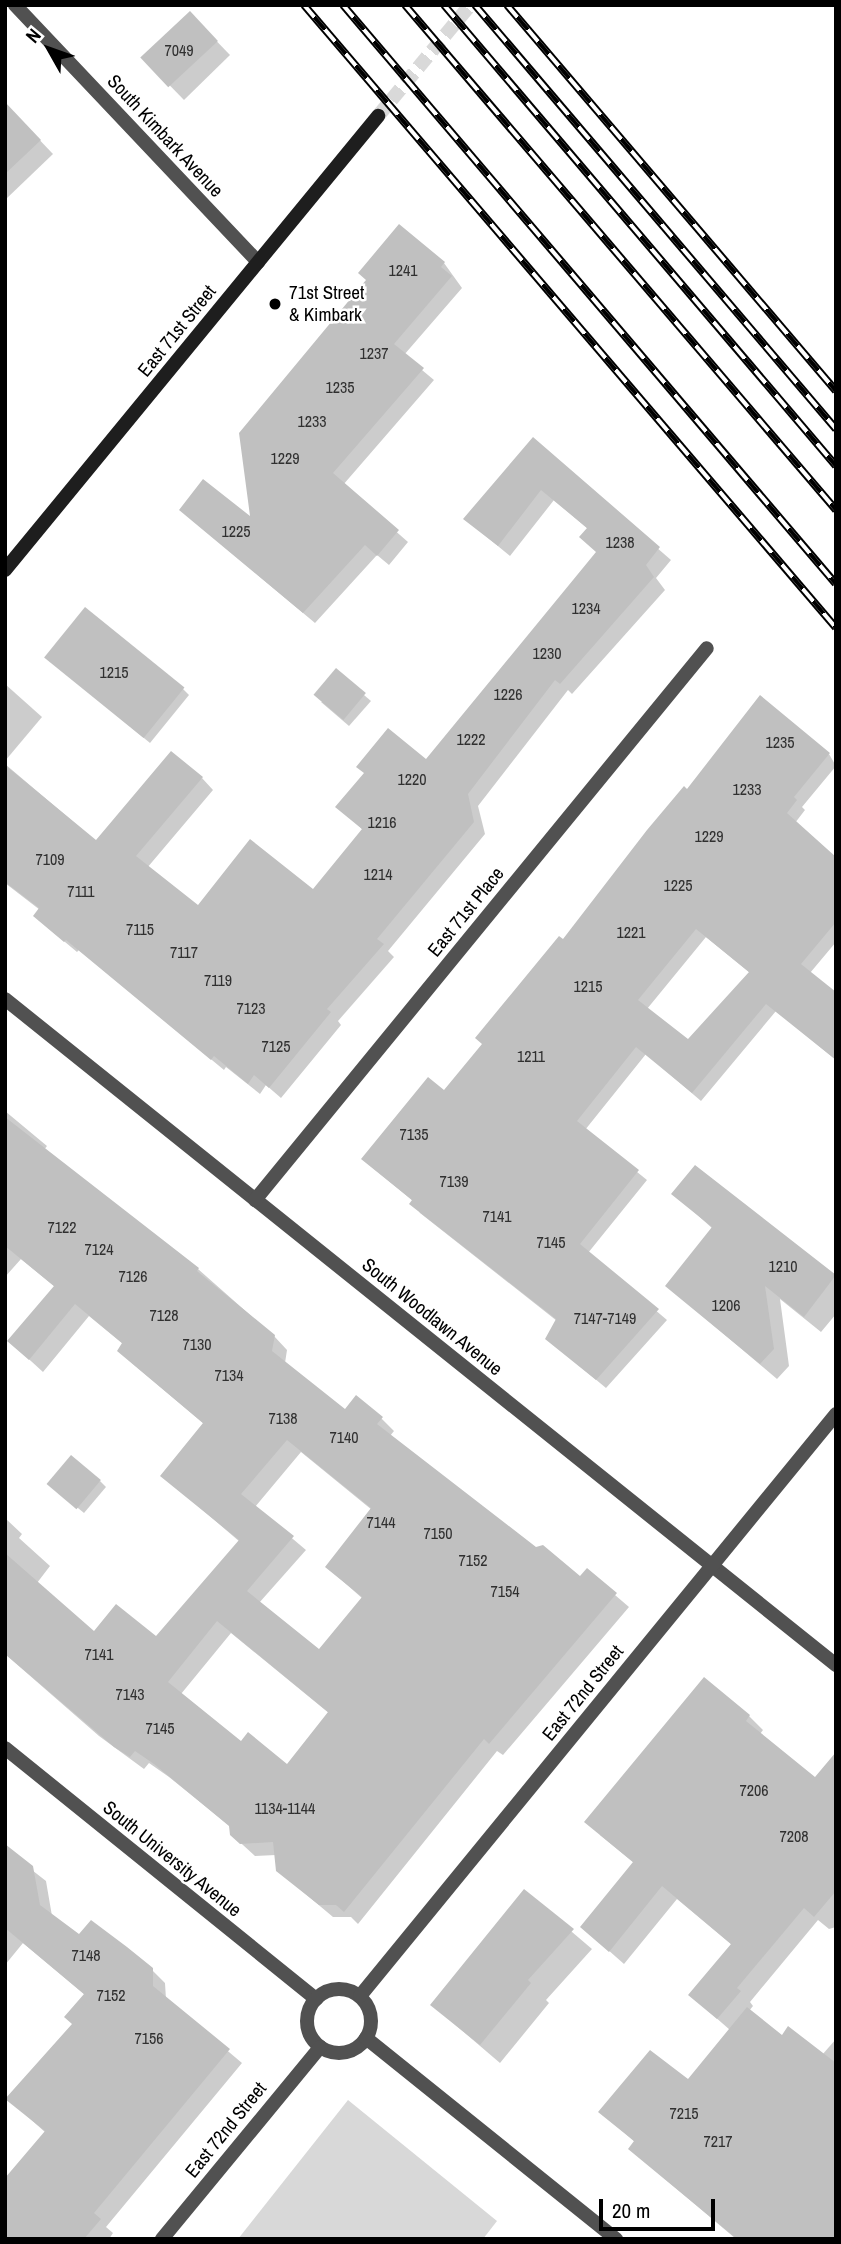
<!DOCTYPE html>
<style>
body{margin:0}
#map{position:relative;width:841px;height:2244px;overflow:hidden;background:#fff;font-family:"Archivo Narrow",sans-serif}
div>[style]{position:absolute}
.green>*{inset:0;background:#d8d8d8}
.shadow>*{inset:0;background:#0003}
.building>*{inset:0;background:#c0c0c0;transform-origin:0 0}
.secondary-tunnel>*{height:14px;margin-top:-7px;transform-origin:0;background:repeating-linear-gradient(90deg,#d9d9d9 0 14px,transparent 0 21px)}
.street>*{height:14px;margin:-7px;padding:0 7px;transform-origin:7px;border-radius:7px;background:#515151}
.street>.ring{margin:-7px;padding:0;box-sizing:content-box;background:none;border:14px solid #515151;border-radius:50%}
.secondary>*{height:14px;margin:-7px;padding:0 7px;transform-origin:7px;border-radius:7px;background:#1e1e1e}
.rail>*{height:8px;margin-top:-4px;transform-origin:0;background:repeating-linear-gradient(90deg,#fff 0 16px,#000 0 32px);box-sizing:border-box;border-block:2px solid #000}
.dots>*{width:19px;height:19px;translate:-50% -50%;box-sizing:border-box;border:4px solid #fff;border-radius:50%}
span{translate:-50% -50%;white-space:nowrap;text-align:center;line-height:1.15;-webkit-text-stroke:5px #fff;paint-order:stroke}
.number-label{font-size:16px;color:#303030}
.number-label span{-webkit-text-stroke-width:0}
.street-label{font-size:19px;color:#000}
.poi-label{font-size:19px;color:#000}
.left{translate:0 -50%;text-align:left}
.frame{position:absolute;inset:0;border:7px solid #000;pointer-events:none}
.north{position:absolute;left:14px;top:14px;width:70px;height:70px;-webkit-text-stroke:5px #fff;paint-order:stroke;rotate:310deg;font-size:19px;font-weight:700;line-height:28px;text-align:center;color:#000}
.north::after{content:'';display:block;margin:auto;width:24px;height:32px;background:#000;clip-path:polygon(50% 0,100% 100%,50% 72%,0 100%)}
.scale{position:absolute;left:599px;top:2199px;width:116px;height:32px;box-sizing:border-box;border:4px solid #000;border-top:0;padding-left:9px;font-size:21px;line-height:24px;white-space:nowrap;color:#000;-webkit-text-stroke:5px #fff;paint-order:stroke}
</style>
<div id="map">
<div class="green">
<i style="clip-path:polygon(348px 2100px,497px 2221px,483px 2239px,238px 2239px)"></i>
</div>
<div class="shadow">
<i style="clip-path:polygon(203px 27px,230px 55px,184px 100px,143px 58px)"></i>
<i style="clip-path:polygon(12px 111px,53px 154px,5px 200px,5px 117px)"></i>
<i style="clip-path:polygon(399px 226px,444px 263px,462px 288px,404px 355px,434px 380px,343px 485px,408px 542px,389px 565px,377px 555px,315px 623px,192px 520px,252px 520px)"></i>
<i style="clip-path:polygon(533px 440px,671px 560px,656px 578px,665px 590px,572px 694px,568px 690px,478px 806px,485px 834px,388px 951px,394px 957px,338px 1021px,341px 1025px,281px 1098px,266px 1085px,260px 1094px,226px 1067px,224px 1070px,79px 950px,77px 952px,47px 927px,40px 910px,5px 883px,5px 764px,97px 842px,202px 778px,213px 790px,147px 868px,198px 908px,313px 892px,363px 830px,338px 807px,426px 761px,598px 553px,588px 529px,554px 500px,510px 556px,465px 519px)"></i>
<i style="clip-path:polygon(53px 663px,183px 689px,189px 695px,150px 743px)"></i>
<i style="clip-path:polygon(5px 684px,42px 717px,5px 761px)"></i>
<i style="clip-path:polygon(364px 695px,371px 701px,349px 726px,321px 702px)"></i>
<i style="clip-path:polygon(evenodd,829px 754px,836px 766px,802px 807px,805px 810px,795px 823px,836px 859px,836px 942px,810px 973px,836px 994px,836px 1060px,776px 1011px,701px 1101px,646px 1054px,585px 1130px,647px 1180px,588px 1253px,667px 1320px,606px 1388px,547px 1339px,557px 1321px,420px 1213px,413px 1201px,373px 1168px,444px 1092px,688px 791px,829px 754px,706px 937px,750px 973px,688px 1042px,647px 1009px,706px 937px)"></i>
<i style="clip-path:polygon(evenodd,5px 1111px,47px 1146px,44px 1150px,198px 1269px,274px 1336px,287px 1350px,285px 1363px,345px 1411px,381px 1418px,394px 1431px,390px 1436px,535px 1548px,581px 1579px,587px 1571px,629px 1607px,503px 1755px,497px 1751px,358px 1924px,351px 1917px,333px 1917px,277px 1870px,276px 1855px,255px 1856px,231px 1834px,231px 1827px,169px 1777px,149px 1763px,144px 1769px,99px 1736px,5px 1654px,5px 1518px,22px 1534px,19px 1538px,50px 1566px,37px 1583px,94px 1633px,156px 1639px,240px 1542px,163px 1476px,204px 1424px,132px 1363px,123px 1344px,89px 1316px,43px 1372px,9px 1341px,55px 1287px,21px 1259px,5px 1277px,5px 1111px,301px 1452px,372px 1510px,327px 1567px,363px 1599px,319px 1651px,259px 1603px,306px 1550px,255px 1507px,301px 1452px,5px 1111px,231px 1633px,330px 1714px,287px 1767px,241px 1743px,181px 1694px,231px 1633px)"></i>
<i style="clip-path:polygon(696px 1167px,836px 1277px,836px 1314px,821px 1332px,780px 1299px,789px 1366px,777px 1379px,667px 1286px,713px 1229px,674px 1194px)"></i>
<i style="clip-path:polygon(100px 1481px,106px 1487px,84px 1513px,56px 1490px)"></i>
<i style="clip-path:polygon(704px 1679px,749px 1716px,763px 1730px,760px 1734px,816px 1780px,836px 1777px,836px 1927px,829px 1929px,818px 1920px,750px 2002px,753px 2006px,749px 2011px,782px 2037px,822px 2055px,836px 2039px,836px 2239px,736px 2239px,645px 2162px,636px 2143px,601px 2112px,688px 2081px,730px 2030px,690px 1995px,732px 1945px,677px 1899px,624px 1964px,582px 1927px,634px 1863px,600px 1835px)"></i>
<i style="clip-path:polygon(5px 1849px,46px 1881px,52px 1916px,79px 1936px,151px 1969px,165px 1983px,166px 1999px,242px 2063px,106px 2227px,113px 2233px,109px 2239px,5px 2239px,46px 2133px,8px 2099px,74px 2025px,85px 1995px,23px 1943px,5px 1965px)"></i>
<i style="clip-path:polygon(525px 1892px,592px 1949px,546px 2000px,549px 2003px,500px 2063px,432px 2005px)"></i>
</div>
<div class="building">
<i style="left:190px;top:11px;width:41px;height:68px;rotate:47deg"></i>
<i style="clip-path:polygon(5px 102px,41px 140px,5px 174px)"></i>
<i style="clip-path:polygon(399px 224px,445px 262px,441px 267px,452px 276px,394px 344px,424px 368px,333px 473px,399px 530px,377px 556px,365px 545px,303px 613px,179px 510px,203px 479px,250px 516px,239px 433px,366px 280px,358px 273px)"></i>
<i style="clip-path:polygon(533px 437px,660px 547px,646px 565px,654px 577px,560px 684px,555px 680px,468px 794px,474px 822px,377px 939px,384px 944px,327px 1009px,331px 1012px,269px 1088px,254px 1075px,248px 1084px,214px 1056px,211px 1060px,66px 940px,64px 942px,33px 916px,39px 908px,5px 882px,5px 765px,96px 840px,171px 751px,203px 777px,136px 856px,198px 905px,250px 839px,313px 889px,362px 829px,335px 807px,364px 773px,356px 767px,388px 728px,426px 759px,596px 552px,579px 537px,587px 528px,541px 490px,498px 546px,463px 519px)"></i>
<i style="left:85px;top:607px;width:128px;height:65px;rotate:39deg"></i>
<i style="left:336px;top:668px;width:39px;height:35px;rotate:40deg"></i>
<i style="clip-path:polygon(evenodd,760px 695px,830px 753px,794px 797px,797px 800px,787px 813px,836px 857px,836px 922px,801px 964px,836px 992px,836px 1060px,766px 1004px,692px 1093px,636px 1047px,577px 1121px,639px 1170px,580px 1244px,659px 1309px,596px 1380px,545px 1339px,556px 1319px,409px 1204px,412px 1200px,361px 1159px,428px 1077px,444px 1090px,482px 1044px,475px 1038px,559px 936px,563px 939px,647px 830px,684px 786px,687px 789px,760px 695px,696px 929px,749px 972px,688px 1039px,638px 1000px,696px 929px)"></i>
<i style="clip-path:polygon(evenodd,5px 1117px,199px 1268px,197px 1271px,275px 1335px,272px 1351px,345px 1409px,356px 1395px,383px 1417px,377px 1424px,536px 1547px,543px 1545px,580px 1576px,587px 1568px,617px 1593px,489px 1744px,484px 1739px,344px 1912px,336px 1905px,319px 1905px,276px 1871px,273px 1842px,240px 1844px,230px 1835px,229px 1826px,154px 1764px,135px 1751px,130px 1757px,114px 1747px,5px 1654px,5px 1553px,94px 1631px,116px 1604px,156px 1636px,239px 1540px,160px 1476px,203px 1423px,117px 1351px,122px 1343px,75px 1304px,29px 1360px,7px 1341px,54px 1286px,5px 1246px,5px 1117px,287px 1440px,371px 1508px,325px 1567px,362px 1597px,319px 1649px,247px 1591px,294px 1536px,241px 1494px,287px 1440px,5px 1117px,217px 1621px,328px 1712px,287px 1764px,248px 1732px,241px 1741px,168px 1682px,217px 1621px)"></i>
<i style="clip-path:polygon(695px 1165px,836px 1275px,804px 1317px,765px 1286px,774px 1349px,760px 1364px,665px 1286px,712px 1227px,671px 1194px)"></i>
<i style="left:71px;top:1455px;width:39px;height:38px;rotate:40deg"></i>
<i style="clip-path:polygon(704px 1677px,750px 1715px,746px 1721px,815px 1777px,836px 1752px,836px 1891px,814px 1917px,804px 1908px,737px 1988px,741px 1991px,717px 2019px,688px 1995px,731px 1944px,662px 1886px,609px 1952px,580px 1927px,633px 1862px,584px 1822px)"></i>
<i style="clip-path:polygon(5px 1844px,33px 1866px,40px 1905px,79px 1934px,91px 1920px,127px 1947px,153px 1968px,153px 1986px,230px 2049px,94px 2213px,101px 2219px,84px 2239px,5px 2239px,5px 2178px,45px 2131px,5px 2099px,72px 2024px,64px 2017px,84px 1994px,5px 1928px)"></i>
<i style="clip-path:polygon(524px 1889px,574px 1929px,528px 1980px,531px 1983px,480px 2045px,430px 2005px)"></i>
<i style="clip-path:polygon(747px 2007px,782px 2035px,788px 2026px,836px 2063px,836px 2239px,737px 2239px,628px 2149px,634px 2141px,598px 2112px,650px 2050px,688px 2079px)"></i>
</div>
<div class="secondary-tunnel">
<i style="left:378px;top:116px;width:144px;rotate:-50.3deg"></i>
</div>
<div class="street">
<i style="left:15px;top:5px;width:354px;rotate:46.6deg"></i>
<i style="left:5px;top:999px;width:1065px;rotate:38.71deg"></i>
<i style="left:255px;top:1200px;width:713px;rotate:-50.69deg"></i>
<i style="left:5px;top:1748px;width:400px;rotate:38.9deg"></i>
<i class="ring" style="left:307px;top:1989px;width:50px;height:50px"></i>
<i style="left:360px;top:1996px;width:752px;rotate:-50.72deg"></i>
<i style="left:366px;top:2038px;width:321px;rotate:38.8deg"></i>
<i style="left:162px;top:2239px;width:249px;rotate:-50.5deg"></i>
</div>
<div class="secondary">
<i style="left:5px;top:570px;width:588px;rotate:-50.59deg"></i>
</div>
<div class="rail">
<i style="left:304px;top:5px;width:819px;rotate:49.5deg"></i>
<i style="left:343px;top:5px;width:760px;rotate:49.59deg"></i>
<i style="left:405px;top:5px;width:664px;rotate:49.52deg"></i>
<i style="left:444px;top:5px;width:605px;rotate:49.62deg"></i>
<i style="left:475px;top:5px;width:557px;rotate:49.59deg"></i>
<i style="left:507px;top:5px;width:507px;rotate:49.56deg"></i>
</div>
<div class="dots">
<i style="left:275px;top:304px;background:#000"></i>
</div>
<div class="number-label">
<span style="left:179px;top:50px">7049</span>
<span style="left:403px;top:270px">1241</span>
<span style="left:374px;top:353px">1237</span>
<span style="left:340px;top:387px">1235</span>
<span style="left:312px;top:421px">1233</span>
<span style="left:285px;top:458px">1229</span>
<span style="left:236px;top:531px">1225</span>
<span style="left:620px;top:542px">1238</span>
<span style="left:586px;top:608px">1234</span>
<span style="left:547px;top:653px">1230</span>
<span style="left:114px;top:672px">1215</span>
<span style="left:508px;top:694px">1226</span>
<span style="left:471px;top:739px">1222</span>
<span style="left:780px;top:742px">1235</span>
<span style="left:412px;top:779px">1220</span>
<span style="left:747px;top:789px">1233</span>
<span style="left:382px;top:822px">1216</span>
<span style="left:709px;top:836px">1229</span>
<span style="left:50px;top:859px">7109</span>
<span style="left:378px;top:874px">1214</span>
<span style="left:678px;top:885px">1225</span>
<span style="left:81px;top:891px">7111</span>
<span style="left:140px;top:929px">7115</span>
<span style="left:631px;top:932px">1221</span>
<span style="left:184px;top:952px">7117</span>
<span style="left:218px;top:980px">7119</span>
<span style="left:588px;top:986px">1215</span>
<span style="left:251px;top:1008px">7123</span>
<span style="left:276px;top:1046px">7125</span>
<span style="left:531px;top:1056px">1211</span>
<span style="left:414px;top:1134px">7135</span>
<span style="left:454px;top:1181px">7139</span>
<span style="left:497px;top:1216px">7141</span>
<span style="left:62px;top:1227px">7122</span>
<span style="left:551px;top:1242px">7145</span>
<span style="left:99px;top:1249px">7124</span>
<span style="left:783px;top:1266px">1210</span>
<span style="left:133px;top:1276px">7126</span>
<span style="left:726px;top:1305px">1206</span>
<span style="left:164px;top:1315px">7128</span>
<span style="left:605px;top:1318px">7147-7149</span>
<span style="left:197px;top:1344px">7130</span>
<span style="left:229px;top:1375px">7134</span>
<span style="left:283px;top:1418px">7138</span>
<span style="left:344px;top:1437px">7140</span>
<span style="left:381px;top:1522px">7144</span>
<span style="left:438px;top:1533px">7150</span>
<span style="left:473px;top:1560px">7152</span>
<span style="left:505px;top:1591px">7154</span>
<span style="left:99px;top:1654px">7141</span>
<span style="left:130px;top:1694px">7143</span>
<span style="left:160px;top:1728px">7145</span>
<span style="left:754px;top:1790px">7206</span>
<span style="left:285px;top:1808px">1134-1144</span>
<span style="left:794px;top:1836px">7208</span>
<span style="left:86px;top:1955px">7148</span>
<span style="left:111px;top:1995px">7152</span>
<span style="left:149px;top:2038px">7156</span>
<span style="left:684px;top:2113px">7215</span>
<span style="left:718px;top:2141px">7217</span>
</div>
<div class="street-label">
<span style="left:165px;top:136px;rotate:47deg">South Kimbark Avenue</span>
<span style="left:177px;top:331px;rotate:-51deg">East 71st Street</span>
<span style="left:466px;top:912px;rotate:-51deg">East 71st Place</span>
<span style="left:432px;top:1317px;rotate:39deg">South Woodlawn Avenue</span>
<span style="left:583px;top:1693px;rotate:-51deg">East 72nd Street</span>
<span style="left:172px;top:1859px;rotate:39deg">South University Avenue</span>
<span style="left:226px;top:2130px;rotate:-51deg">East 72nd Street</span>
</div>
<div class="poi-label">
<span class="left" style="left:289px;top:304px">71st Street<br>&amp; Kimbark</span>
</div>
<div class="frame"></div>
<div class="north">N</div>
<div class="scale">20 m</div>
</div>
